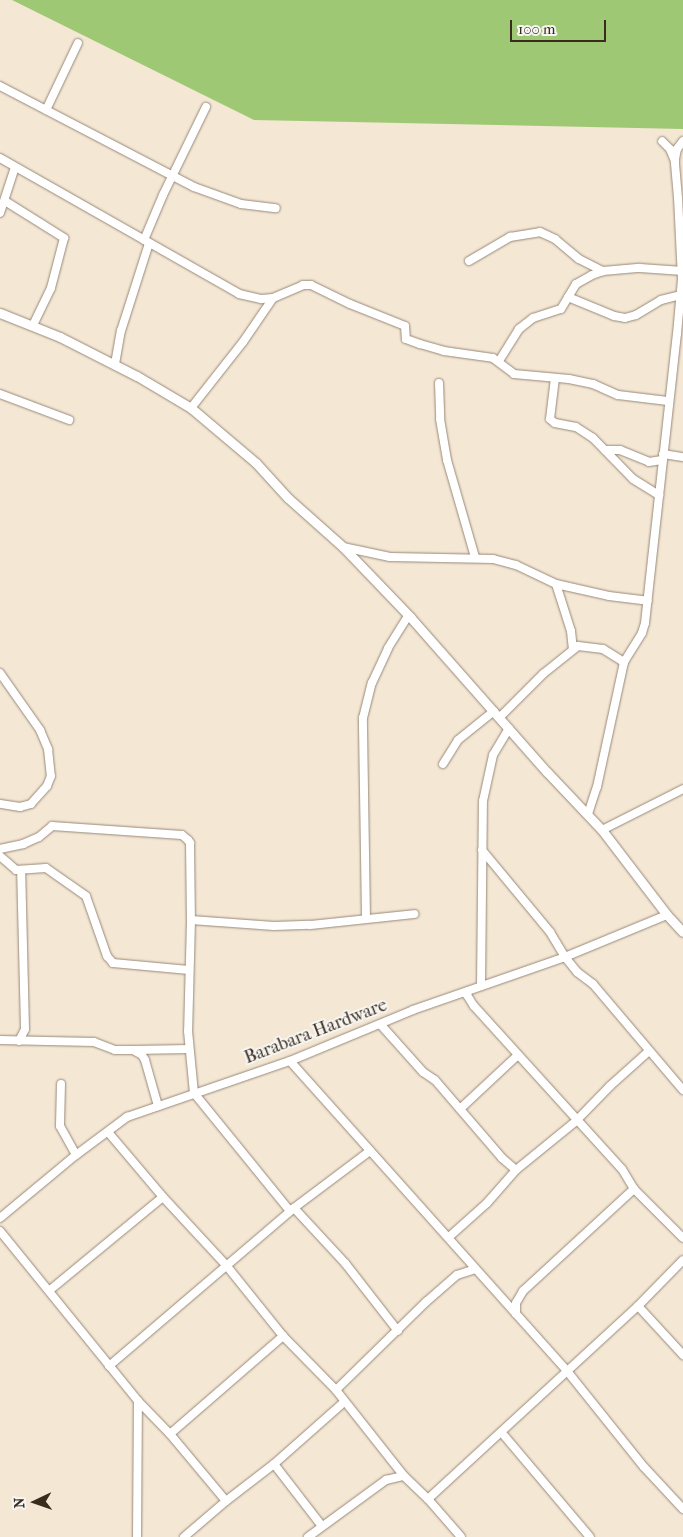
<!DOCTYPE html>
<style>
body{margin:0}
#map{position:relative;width:683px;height:1537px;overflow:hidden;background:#f4e7d4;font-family:"IM FELL French Canon",serif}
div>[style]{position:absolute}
.green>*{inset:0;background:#9fc874}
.roads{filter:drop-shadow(0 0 1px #988879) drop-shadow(0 0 1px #988879)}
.minor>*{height:8px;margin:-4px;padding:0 4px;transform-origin:4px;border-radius:4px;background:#fff}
.tertiary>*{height:9px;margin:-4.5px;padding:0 4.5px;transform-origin:4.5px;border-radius:4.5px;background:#fff}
span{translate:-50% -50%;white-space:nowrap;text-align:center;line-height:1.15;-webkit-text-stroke:4px #f6f6f2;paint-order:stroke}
.street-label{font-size:18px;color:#3b2a1e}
.north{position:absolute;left:10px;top:1477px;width:50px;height:50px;-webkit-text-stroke:4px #f6f6f2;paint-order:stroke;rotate:267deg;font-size:14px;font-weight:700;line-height:20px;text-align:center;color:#3b2a1e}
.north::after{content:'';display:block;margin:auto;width:18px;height:22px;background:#3b2a1e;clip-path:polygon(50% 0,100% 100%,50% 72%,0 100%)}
.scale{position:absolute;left:510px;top:20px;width:96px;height:22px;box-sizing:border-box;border:2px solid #3b2a1e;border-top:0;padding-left:6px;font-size:15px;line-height:18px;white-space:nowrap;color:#3b2a1e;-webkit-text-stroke:4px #f6f6f2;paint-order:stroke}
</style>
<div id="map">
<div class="green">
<i style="clip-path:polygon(12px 0,683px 0,683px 129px,254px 120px)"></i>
</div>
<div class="roads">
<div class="minor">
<i style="left:0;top:86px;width:219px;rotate:27.5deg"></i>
<i style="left:194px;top:187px;width:50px;rotate:19.9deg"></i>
<i style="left:241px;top:204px;width:35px;rotate:7deg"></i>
<i style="left:46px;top:110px;width:74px;rotate:-64.5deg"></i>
<i style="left:0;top:158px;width:275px;rotate:29.6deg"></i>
<i style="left:239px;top:294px;width:23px;rotate:13deg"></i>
<i style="left:261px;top:299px;width:12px;rotate:-5deg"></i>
<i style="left:273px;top:298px;width:33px;rotate:-23deg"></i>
<i style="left:303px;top:285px;width:8px"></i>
<i style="left:311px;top:285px;width:43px;rotate:26deg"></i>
<i style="left:350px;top:304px;width:59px;rotate:21.8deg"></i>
<i style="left:405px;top:326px;width:13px;rotate:86deg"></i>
<i style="left:406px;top:339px;width:15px;rotate:20deg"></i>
<i style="left:420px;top:344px;width:25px;rotate:16deg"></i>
<i style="left:444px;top:351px;width:49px;rotate:8.1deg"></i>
<i style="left:493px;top:358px;width:26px;rotate:37deg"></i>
<i style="left:514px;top:374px;width:55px;rotate:5.2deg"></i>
<i style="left:569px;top:379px;width:25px;rotate:12deg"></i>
<i style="left:593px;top:384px;width:27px;rotate:24deg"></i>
<i style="left:618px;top:395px;width:50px;rotate:6.8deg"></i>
<i style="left:675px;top:159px;width:10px;rotate:-79deg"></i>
<i style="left:677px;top:149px;width:10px;rotate:-53deg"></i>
<i style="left:5px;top:201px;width:70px;rotate:32.1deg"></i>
<i style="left:64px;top:238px;width:52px;rotate:104.6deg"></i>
<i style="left:51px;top:288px;width:41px;rotate:115.9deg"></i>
<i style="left:0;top:213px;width:48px;rotate:-71.9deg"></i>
<i style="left:144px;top:240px;width:49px;rotate:-67.1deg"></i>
<i style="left:163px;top:195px;width:98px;rotate:-64deg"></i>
<i style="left:469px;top:261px;width:48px;rotate:-30.3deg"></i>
<i style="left:510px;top:237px;width:30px;rotate:-9deg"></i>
<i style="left:540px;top:232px;width:17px;rotate:25deg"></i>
<i style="left:555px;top:239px;width:31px;rotate:40deg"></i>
<i style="left:579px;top:259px;width:27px;rotate:27deg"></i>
<i style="left:568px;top:297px;width:50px;rotate:22.4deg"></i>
<i style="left:614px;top:316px;width:11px;rotate:10deg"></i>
<i style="left:625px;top:318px;width:11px;rotate:-15deg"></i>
<i style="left:636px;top:315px;width:29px;rotate:-31deg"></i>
<i style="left:661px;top:300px;width:21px;rotate:-14deg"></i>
<i style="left:499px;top:361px;width:38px;rotate:-58deg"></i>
<i style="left:519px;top:329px;width:18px;rotate:-38deg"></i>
<i style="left:533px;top:318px;width:29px;rotate:-18deg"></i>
<i style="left:561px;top:309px;width:29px;rotate:-59deg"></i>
<i style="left:576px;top:284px;width:18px;rotate:-29deg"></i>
<i style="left:592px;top:275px;width:12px;rotate:-20deg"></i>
<i style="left:603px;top:271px;width:37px;rotate:-5deg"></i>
<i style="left:640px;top:268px;width:43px;rotate:4deg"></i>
<i style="left:115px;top:364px;width:34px;rotate:-80deg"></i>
<i style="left:121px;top:331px;width:92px;rotate:-72.3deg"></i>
<i style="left:555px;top:378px;width:41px;rotate:97deg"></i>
<i style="left:550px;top:419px;width:6px;rotate:39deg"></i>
<i style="left:555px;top:423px;width:21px;rotate:11deg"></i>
<i style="left:576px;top:427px;width:20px;rotate:33deg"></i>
<i style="left:593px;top:438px;width:57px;rotate:45.7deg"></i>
<i style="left:633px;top:479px;width:31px;rotate:32deg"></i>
<i style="left:439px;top:383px;width:36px;rotate:88deg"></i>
<i style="left:440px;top:419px;width:42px;rotate:80.3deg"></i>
<i style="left:447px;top:460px;width:101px;rotate:73.9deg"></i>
<i style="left:0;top:394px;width:74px;rotate:20.6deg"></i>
<i style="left:191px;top:408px;width:84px;rotate:-51.8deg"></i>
<i style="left:243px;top:342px;width:53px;rotate:-55.7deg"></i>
<i style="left:605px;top:450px;width:15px"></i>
<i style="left:620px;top:450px;width:31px;rotate:22deg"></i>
<i style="left:649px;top:462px;width:13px;rotate:-9deg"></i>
<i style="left:663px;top:454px;width:20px;rotate:9deg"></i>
<i style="left:343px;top:547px;width:48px;rotate:12deg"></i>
<i style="left:390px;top:557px;width:103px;rotate:1.1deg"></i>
<i style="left:493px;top:559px;width:24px;rotate:15deg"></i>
<i style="left:516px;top:565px;width:44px;rotate:25.4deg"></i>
<i style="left:556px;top:584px;width:54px;rotate:12.8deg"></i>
<i style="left:609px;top:596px;width:39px;rotate:7deg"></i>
<i style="left:556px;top:584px;width:49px;rotate:72.3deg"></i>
<i style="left:571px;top:631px;width:18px;rotate:84deg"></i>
<i style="left:0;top:673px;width:70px;rotate:54.9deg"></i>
<i style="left:40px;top:730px;width:21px;rotate:67deg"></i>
<i style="left:48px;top:749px;width:27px;rotate:84deg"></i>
<i style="left:51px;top:776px;width:11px;rotate:112deg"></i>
<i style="left:47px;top:786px;width:24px;rotate:132deg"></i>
<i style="left:31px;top:804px;width:11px;rotate:165deg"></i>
<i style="left:20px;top:807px;width:20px;rotate:-171deg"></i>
<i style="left:500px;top:717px;width:61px;rotate:-45deg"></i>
<i style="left:543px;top:674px;width:45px;rotate:-38.7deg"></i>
<i style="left:578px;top:646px;width:25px;rotate:7deg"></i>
<i style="left:603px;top:649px;width:25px;rotate:32deg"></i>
<i style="left:443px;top:764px;width:28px;rotate:-58deg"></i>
<i style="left:458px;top:740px;width:46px;rotate:-38.9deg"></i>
<i style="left:588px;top:814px;width:28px;rotate:-72deg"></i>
<i style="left:597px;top:787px;width:128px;rotate:-77.8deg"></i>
<i style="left:624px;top:662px;width:34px;rotate:-58deg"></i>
<i style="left:642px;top:633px;width:10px;rotate:-73deg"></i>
<i style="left:645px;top:623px;width:291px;rotate:-83.7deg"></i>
<i style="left:677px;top:334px;width:55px;rotate:-84.8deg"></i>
<i style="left:682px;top:279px;width:81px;rotate:-92.8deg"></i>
<i style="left:678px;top:198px;width:37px;rotate:-95deg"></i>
<i style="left:675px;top:161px;width:13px;rotate:-113deg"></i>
<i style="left:670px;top:149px;width:11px;rotate:-135deg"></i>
<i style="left:602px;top:830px;width:91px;rotate:-26.8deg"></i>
<i style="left:0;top:849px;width:24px;rotate:-12deg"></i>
<i style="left:23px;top:844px;width:17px;rotate:-24deg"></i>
<i style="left:39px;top:837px;width:17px;rotate:-40deg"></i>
<i style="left:52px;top:826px;width:130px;rotate:4deg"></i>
<i style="left:182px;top:835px;width:8px;rotate:40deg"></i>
<i style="left:188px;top:840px;width:4px;rotate:56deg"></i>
<i style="left:190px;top:843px;width:77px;rotate:89.3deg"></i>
<i style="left:191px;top:920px;width:111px;rotate:91.5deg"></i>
<i style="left:188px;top:1031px;width:62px;rotate:84.5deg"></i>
<i style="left:194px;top:1093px;width:152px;rotate:50.9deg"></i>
<i style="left:482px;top:850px;width:107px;rotate:50.3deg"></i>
<i style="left:550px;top:932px;width:29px;rotate:59deg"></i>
<i style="left:565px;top:957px;width:19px;rotate:51deg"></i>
<i style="left:577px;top:972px;width:20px;rotate:37deg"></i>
<i style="left:593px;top:984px;width:139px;rotate:49.7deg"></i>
<i style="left:0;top:856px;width:21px;rotate:41deg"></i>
<i style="left:16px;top:870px;width:30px;rotate:-4deg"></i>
<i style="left:46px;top:868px;width:49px;rotate:35deg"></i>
<i style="left:86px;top:896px;width:64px;rotate:70.7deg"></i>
<i style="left:107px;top:956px;width:9px;rotate:49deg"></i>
<i style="left:113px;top:963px;width:76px;rotate:5.3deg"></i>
<i style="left:366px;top:918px;width:200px;rotate:-90.9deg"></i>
<i style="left:363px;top:718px;width:36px;rotate:-76deg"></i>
<i style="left:372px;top:683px;width:38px;rotate:-65deg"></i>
<i style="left:388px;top:648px;width:38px;rotate:-58deg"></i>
<i style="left:191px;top:920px;width:83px;rotate:4.1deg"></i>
<i style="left:274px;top:926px;width:36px;rotate:-2deg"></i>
<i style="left:310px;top:925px;width:105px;rotate:-6deg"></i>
<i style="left:481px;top:986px;width:185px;rotate:-89.4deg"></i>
<i style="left:483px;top:801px;width:47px;rotate:-77.7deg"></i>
<i style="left:493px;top:755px;width:31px;rotate:-59deg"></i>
<i style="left:468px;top:991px;width:4px;rotate:104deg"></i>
<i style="left:467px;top:995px;width:13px;rotate:58deg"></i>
<i style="left:474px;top:1006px;width:220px;rotate:47.8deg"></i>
<i style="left:622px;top:1169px;width:23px;rotate:59deg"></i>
<i style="left:634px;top:1189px;width:69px;rotate:45deg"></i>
<i style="left:381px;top:1025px;width:63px;rotate:48.2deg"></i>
<i style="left:423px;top:1072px;width:14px;rotate:34deg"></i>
<i style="left:435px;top:1080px;width:103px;rotate:49.3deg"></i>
<i style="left:502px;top:1158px;width:18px;rotate:41deg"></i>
<i style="left:0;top:1040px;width:94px;rotate:1.2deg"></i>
<i style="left:94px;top:1042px;width:22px;rotate:21deg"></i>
<i style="left:115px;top:1050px;width:18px"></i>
<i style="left:133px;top:1050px;width:10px;rotate:29deg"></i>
<i style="left:142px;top:1055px;width:6px;rotate:59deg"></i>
<i style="left:145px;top:1060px;width:48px;rotate:74.2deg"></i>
<i style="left:19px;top:1041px;width:13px;rotate:-63deg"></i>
<i style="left:25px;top:1029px;width:159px;rotate:-91.4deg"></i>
<i style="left:135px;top:1050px;width:54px;rotate:-1.1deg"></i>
<i style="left:290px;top:1061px;width:416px;rotate:48.2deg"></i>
<i style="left:567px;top:1371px;width:123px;rotate:51.3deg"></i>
<i style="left:644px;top:1467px;width:57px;rotate:47.1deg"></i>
<i style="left:61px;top:1084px;width:42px;rotate:91.4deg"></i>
<i style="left:60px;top:1126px;width:33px;rotate:61deg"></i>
<i style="left:460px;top:1109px;width:79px;rotate:-43deg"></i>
<i style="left:108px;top:1132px;width:85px;rotate:49.8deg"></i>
<i style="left:163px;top:1197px;width:93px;rotate:47.2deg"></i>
<i style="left:226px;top:1265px;width:91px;rotate:51.2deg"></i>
<i style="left:283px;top:1336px;width:76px;rotate:45.5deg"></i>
<i style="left:336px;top:1390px;width:110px;rotate:51.7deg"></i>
<i style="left:404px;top:1476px;width:33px;rotate:44deg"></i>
<i style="left:428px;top:1499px;width:50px;rotate:49deg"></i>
<i style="left:294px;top:1208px;width:75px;rotate:47.2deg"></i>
<i style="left:345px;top:1263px;width:86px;rotate:52.1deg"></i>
<i style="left:0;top:1218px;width:99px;rotate:-39.7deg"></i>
<i style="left:76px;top:1155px;width:64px;rotate:-36.7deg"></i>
<i style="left:127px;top:1117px;width:172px;rotate:-19deg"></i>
<i style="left:290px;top:1061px;width:133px;rotate:-22.5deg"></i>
<i style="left:413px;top:1010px;width:161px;rotate:-19.2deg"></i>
<i style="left:565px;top:957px;width:110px;rotate:-22.4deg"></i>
<i style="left:0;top:1231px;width:219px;rotate:50.9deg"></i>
<i style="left:138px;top:1401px;width:46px;rotate:45.9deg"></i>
<i style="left:170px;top:1434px;width:87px;rotate:50.1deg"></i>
<i style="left:226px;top:1501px;width:61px;rotate:-37.6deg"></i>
<i style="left:274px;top:1464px;width:94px;rotate:-41.5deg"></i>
<i style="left:449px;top:1237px;width:51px;rotate:-41.8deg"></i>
<i style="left:487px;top:1203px;width:44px;rotate:-48.7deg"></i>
<i style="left:516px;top:1170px;width:77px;rotate:-39.2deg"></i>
<i style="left:576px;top:1121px;width:49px;rotate:-45.8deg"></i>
<i style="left:610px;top:1086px;width:52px;rotate:-41.9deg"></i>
<i style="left:50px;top:1290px;width:146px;rotate:-39.5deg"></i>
<i style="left:638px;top:1306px;width:67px;rotate:47.4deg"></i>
<i style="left:516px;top:1314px;width:11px;rotate:-90deg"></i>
<i style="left:516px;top:1303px;width:14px;rotate:-60deg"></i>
<i style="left:523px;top:1291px;width:151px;rotate:-42.6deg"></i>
<i style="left:109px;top:1366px;width:243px;rotate:-40.5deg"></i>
<i style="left:294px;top:1208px;width:95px;rotate:-36.9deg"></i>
<i style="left:336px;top:1390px;width:126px;rotate:-44.4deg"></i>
<i style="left:426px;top:1302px;width:41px;rotate:-41.1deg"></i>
<i style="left:457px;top:1275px;width:19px;rotate:-18deg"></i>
<i style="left:502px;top:1433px;width:136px;rotate:49.8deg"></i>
<i style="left:170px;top:1434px;width:150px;rotate:-40.9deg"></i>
<i style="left:274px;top:1464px;width:78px;rotate:52.3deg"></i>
<i style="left:428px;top:1499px;width:285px;rotate:-42.6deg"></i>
<i style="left:638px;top:1306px;width:64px;rotate:-45.6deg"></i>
<i style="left:137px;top:1537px;width:136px;rotate:-89.6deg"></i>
<i style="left:184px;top:1537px;width:55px;rotate:-40.6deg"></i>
<i style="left:308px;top:1537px;width:97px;rotate:-36.2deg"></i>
<i style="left:386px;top:1480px;width:18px;rotate:-13deg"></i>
</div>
<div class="tertiary">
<i style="left:0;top:313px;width:65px;rotate:21.8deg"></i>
<i style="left:60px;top:337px;width:86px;rotate:26.9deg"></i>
<i style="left:137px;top:376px;width:63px;rotate:30.7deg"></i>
<i style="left:191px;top:408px;width:85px;rotate:40.2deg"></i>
<i style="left:256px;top:463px;width:47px;rotate:47.6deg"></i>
<i style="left:288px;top:498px;width:74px;rotate:41.7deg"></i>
<i style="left:343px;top:547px;width:98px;rotate:46.2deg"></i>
<i style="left:411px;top:618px;width:205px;rotate:48.6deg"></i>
<i style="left:547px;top:772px;width:80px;rotate:46.5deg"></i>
<i style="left:602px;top:830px;width:107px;rotate:52.6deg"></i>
<i style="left:667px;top:915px;width:23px;rotate:47deg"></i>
</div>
</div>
<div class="street-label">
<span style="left:316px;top:1032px;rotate:-21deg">Barabara Hardware</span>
</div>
<div class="north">N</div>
<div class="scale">100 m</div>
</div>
